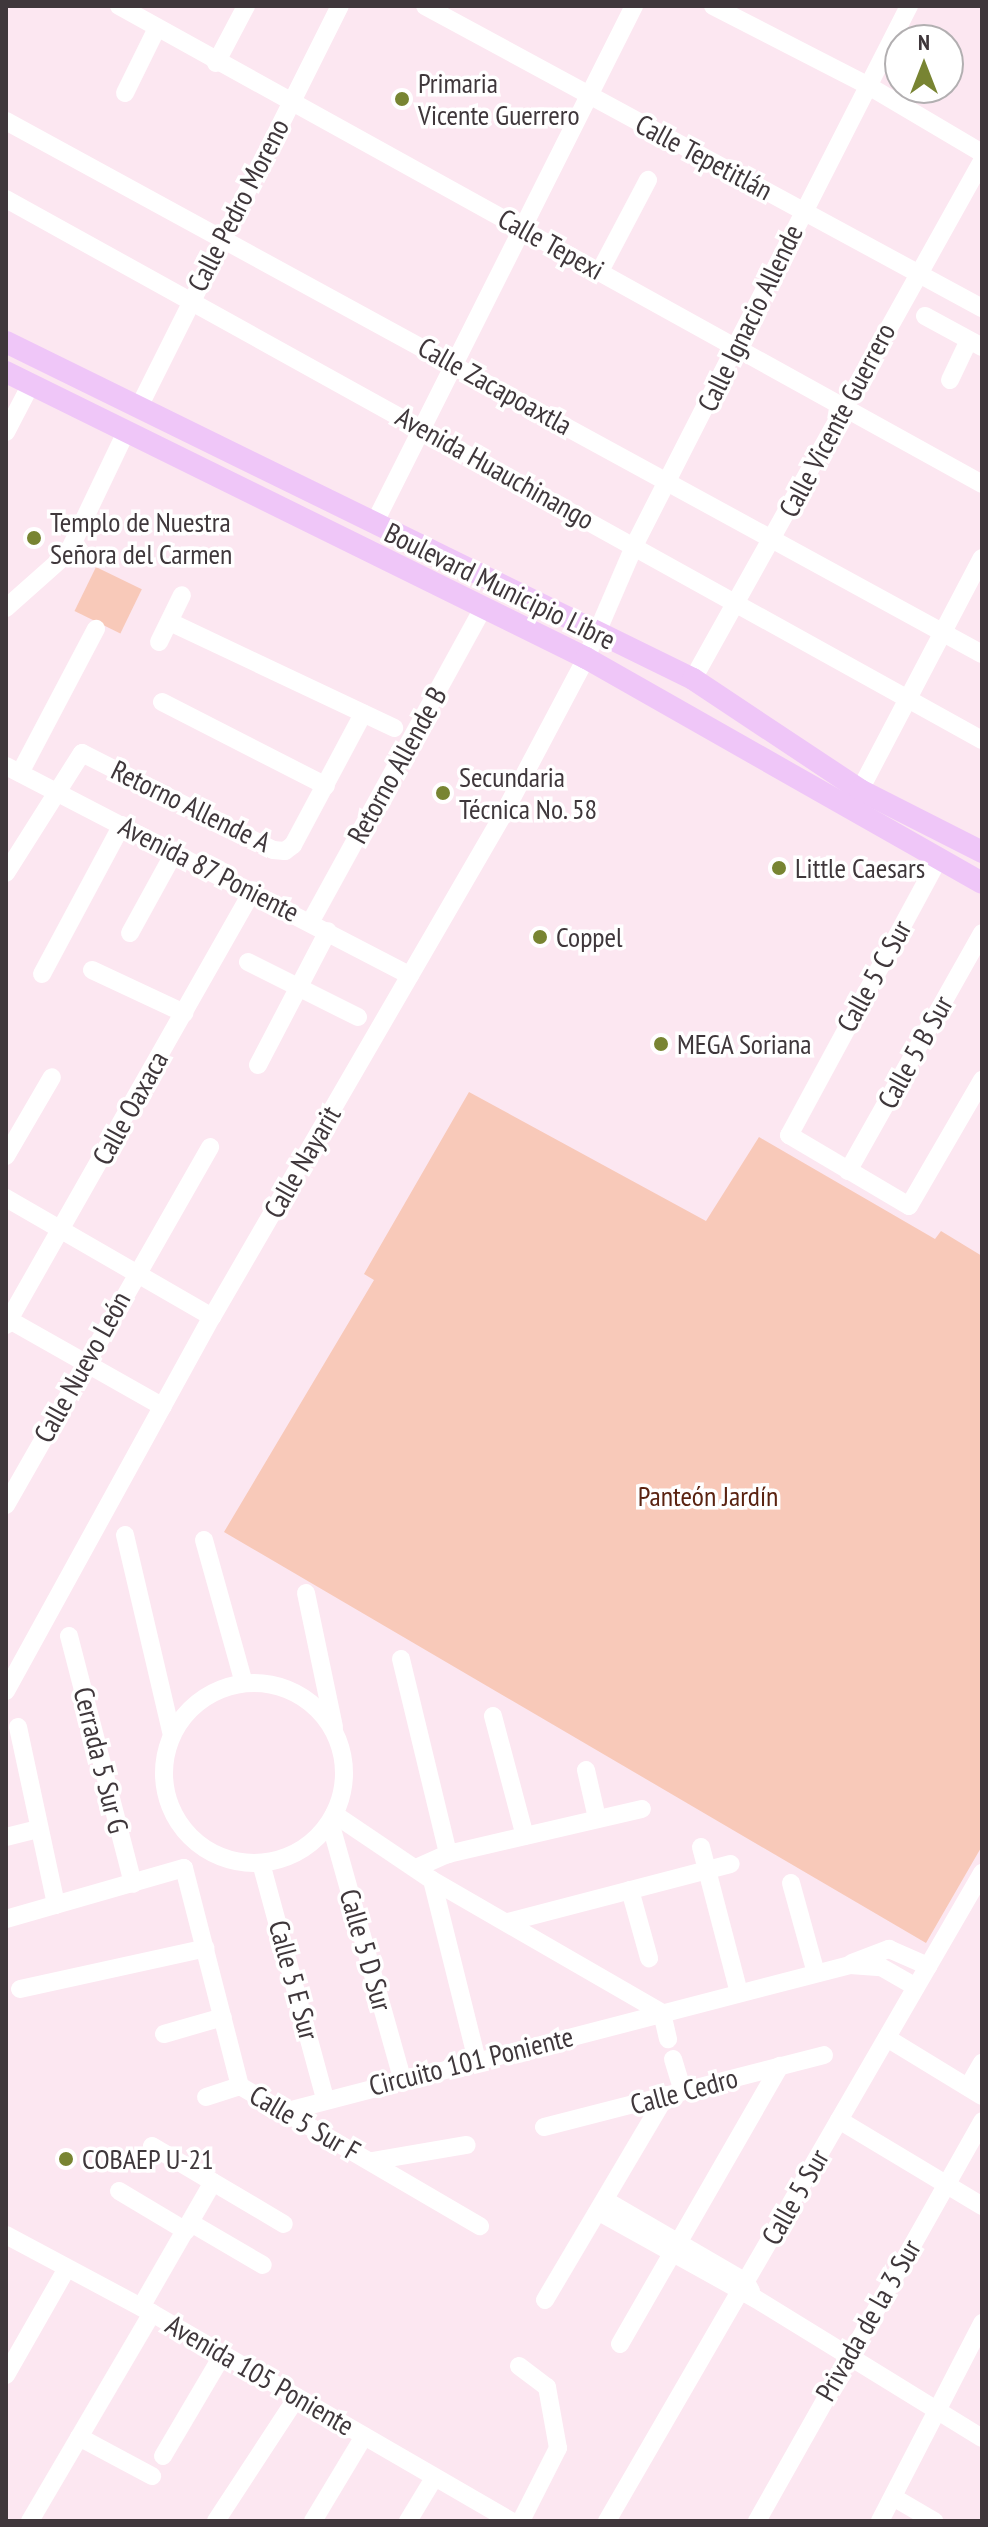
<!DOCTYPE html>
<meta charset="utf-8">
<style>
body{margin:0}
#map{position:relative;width:988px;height:2527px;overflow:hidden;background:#fce7f1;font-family:"PT Sans Narrow",sans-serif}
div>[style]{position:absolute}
.green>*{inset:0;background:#f8c9b9;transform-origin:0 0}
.minor>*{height:18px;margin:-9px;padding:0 9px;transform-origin:9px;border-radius:9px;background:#fff}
.minor>.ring{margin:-9px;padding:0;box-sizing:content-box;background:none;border:18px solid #fff;border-radius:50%}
.major>*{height:22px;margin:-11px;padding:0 11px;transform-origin:11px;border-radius:11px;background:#efc6f8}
.dots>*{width:22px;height:22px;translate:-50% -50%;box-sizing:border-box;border:4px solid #fff;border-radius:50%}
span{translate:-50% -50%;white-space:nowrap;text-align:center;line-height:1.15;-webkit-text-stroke:7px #fff;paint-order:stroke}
.poi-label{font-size:28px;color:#3f373b}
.left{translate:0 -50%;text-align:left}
.street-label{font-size:28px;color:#3f373b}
.park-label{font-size:28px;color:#5a2311}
.frame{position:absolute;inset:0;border:8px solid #3f373b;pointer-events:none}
.north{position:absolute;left:884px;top:24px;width:80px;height:80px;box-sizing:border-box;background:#fff;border:2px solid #b2afb1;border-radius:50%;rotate:0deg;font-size:22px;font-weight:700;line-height:32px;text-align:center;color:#3f373b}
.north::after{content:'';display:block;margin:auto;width:28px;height:36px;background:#788432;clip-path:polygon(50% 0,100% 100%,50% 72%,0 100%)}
</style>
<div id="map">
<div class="green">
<i style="left:96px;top:567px;width:51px;height:49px;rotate:26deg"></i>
<i style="clip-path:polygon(469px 1092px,706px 1221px,759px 1137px,935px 1239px,941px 1231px,982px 1256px,982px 1846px,926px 1943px,224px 1532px,374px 1280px,364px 1274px)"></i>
</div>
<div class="minor">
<i style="left:119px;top:6px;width:987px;rotate:28.98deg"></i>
<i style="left:425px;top:6px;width:634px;rotate:28.47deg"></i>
<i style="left:713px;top:6px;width:173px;rotate:27.2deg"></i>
<i style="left:867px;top:85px;width:134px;rotate:30.6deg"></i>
<i style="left:216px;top:63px;width:64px;rotate:-62.2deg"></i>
<i style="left:125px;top:93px;width:72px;rotate:-63.8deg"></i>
<i style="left:6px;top:121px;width:1112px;rotate:28.64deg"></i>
<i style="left:6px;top:199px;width:1116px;rotate:29deg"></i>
<i style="left:600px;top:271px;width:103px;rotate:-62.2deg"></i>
<i style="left:925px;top:316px;width:65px;rotate:28.5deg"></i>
<i style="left:950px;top:380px;width:44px;rotate:-64.6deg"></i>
<i style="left:140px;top:405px;width:446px;rotate:-63.4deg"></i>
<i style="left:6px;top:432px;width:54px;rotate:-62.5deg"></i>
<i style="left:374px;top:524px;width:580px;rotate:-63.35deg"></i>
<i style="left:6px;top:608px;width:83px;rotate:-41.6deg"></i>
<i style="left:68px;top:553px;width:134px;rotate:-64.4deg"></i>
<i style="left:170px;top:622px;width:248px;rotate:25.3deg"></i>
<i style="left:159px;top:642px;width:52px;rotate:-63.9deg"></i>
<i style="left:693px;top:679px;width:593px;rotate:-60.84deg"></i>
<i style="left:162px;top:702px;width:184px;rotate:27.1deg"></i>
<i style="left:6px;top:766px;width:455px;rotate:27.4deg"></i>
<i style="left:20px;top:773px;width:163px;rotate:-62.2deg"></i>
<i style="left:860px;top:790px;width:262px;rotate:-62.3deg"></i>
<i style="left:938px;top:860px;width:313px;rotate:118.4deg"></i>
<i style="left:789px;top:1135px;width:139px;rotate:30.6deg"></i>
<i style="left:909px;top:1206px;width:146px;rotate:-59.9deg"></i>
<i style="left:6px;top:873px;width:142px;rotate:-57.7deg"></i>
<i style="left:82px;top:753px;width:214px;rotate:26.9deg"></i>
<i style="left:273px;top:850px;width:12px;rotate:5deg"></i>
<i style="left:285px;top:851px;width:10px;rotate:-37deg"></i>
<i style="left:293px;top:845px;width:149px;rotate:-61.9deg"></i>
<i style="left:311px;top:921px;width:357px;rotate:-61.2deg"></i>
<i style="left:130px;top:933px;width:94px;rotate:-61.2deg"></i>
<i style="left:248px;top:962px;width:123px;rotate:26.6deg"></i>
<i style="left:92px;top:970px;width:102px;rotate:25.1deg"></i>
<i style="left:42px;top:974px;width:169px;rotate:-61.8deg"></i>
<i style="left:258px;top:1065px;width:151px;rotate:-62.4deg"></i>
<i style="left:6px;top:1156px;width:91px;rotate:-59.8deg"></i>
<i style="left:848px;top:1171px;width:273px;rotate:-60.6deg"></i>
<i style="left:6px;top:1198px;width:238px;rotate:30deg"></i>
<i style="left:6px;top:1318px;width:180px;rotate:29.5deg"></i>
<i style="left:6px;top:1325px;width:500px;rotate:-60.41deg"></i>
<i style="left:6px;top:1505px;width:412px;rotate:-60.3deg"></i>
<i style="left:125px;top:1535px;width:205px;rotate:76.8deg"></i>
<i style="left:204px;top:1540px;width:148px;rotate:74.4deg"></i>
<i style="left:306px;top:1593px;width:137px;rotate:78.2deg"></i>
<i style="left:69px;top:1636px;width:256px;rotate:75.5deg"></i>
<i style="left:401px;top:1659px;width:201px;rotate:76.4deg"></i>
<i class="ring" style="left:164px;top:1683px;width:162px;height:162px"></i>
<i style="left:6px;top:1691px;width:427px;rotate:-61.2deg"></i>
<i style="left:212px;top:1317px;width:582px;rotate:-59.91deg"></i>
<i style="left:504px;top:813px;width:175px;rotate:-62.1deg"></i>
<i style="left:586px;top:658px;width:124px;rotate:-66.7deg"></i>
<i style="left:635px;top:544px;width:604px;rotate:-63.01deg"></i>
<i style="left:493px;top:1716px;width:124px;rotate:75.1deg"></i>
<i style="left:18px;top:1727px;width:182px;rotate:77.9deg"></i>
<i style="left:586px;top:1770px;width:49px;rotate:77.1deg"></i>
<i style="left:334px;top:1814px;width:118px;rotate:34deg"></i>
<i style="left:432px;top:1880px;width:266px;rotate:30deg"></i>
<i style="left:662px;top:2013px;width:27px;rotate:77deg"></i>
<i style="left:330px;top:1822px;width:267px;rotate:74.3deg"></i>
<i style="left:6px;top:1837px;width:32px;rotate:-14deg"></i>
<i style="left:701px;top:1847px;width:151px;rotate:75.4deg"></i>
<i style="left:261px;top:1863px;width:245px;rotate:74.8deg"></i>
<i style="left:184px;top:1868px;width:225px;rotate:75.6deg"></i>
<i style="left:240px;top:2086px;width:278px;rotate:30.3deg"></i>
<i style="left:416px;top:1868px;width:35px;rotate:-24deg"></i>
<i style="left:448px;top:1854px;width:199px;rotate:-13.1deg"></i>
<i style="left:432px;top:1880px;width:186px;rotate:76deg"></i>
<i style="left:791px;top:1883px;width:93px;rotate:74.5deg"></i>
<i style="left:630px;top:1890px;width:71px;rotate:74.4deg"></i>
<i style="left:6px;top:1919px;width:185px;rotate:-16deg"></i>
<i style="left:508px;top:1922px;width:230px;rotate:-14.6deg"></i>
<i style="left:852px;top:1963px;width:40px;rotate:-21deg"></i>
<i style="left:889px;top:1949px;width:43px;rotate:23.6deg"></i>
<i style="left:20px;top:1989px;width:190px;rotate:-12.4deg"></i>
<i style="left:164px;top:2034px;width:61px;rotate:-16.1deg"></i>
<i style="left:887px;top:2038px;width:111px;rotate:31.4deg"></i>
<i style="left:673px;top:2059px;width:34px;rotate:73deg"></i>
<i style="left:968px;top:2087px;width:28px;rotate:-60deg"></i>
<i style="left:206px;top:2097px;width:36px;rotate:-18deg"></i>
<i style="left:280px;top:2113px;width:589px;rotate:-14.56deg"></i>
<i style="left:850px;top:1965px;width:31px;rotate:4deg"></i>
<i style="left:881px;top:1967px;width:40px;rotate:29.7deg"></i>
<i style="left:839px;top:2120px;width:167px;rotate:31deg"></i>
<i style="left:544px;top:2127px;width:289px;rotate:-14.4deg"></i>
<i style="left:152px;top:2146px;width:153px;rotate:30.6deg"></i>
<i style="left:372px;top:2161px;width:96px;rotate:-9.6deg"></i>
<i style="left:119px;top:2191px;width:78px;rotate:30.8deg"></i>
<i style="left:605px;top:2200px;width:163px;rotate:30.2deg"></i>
<i style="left:746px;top:2282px;width:10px;rotate:61deg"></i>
<i style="left:599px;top:2212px;width:179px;rotate:29deg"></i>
<i style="left:756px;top:2299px;width:265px;rotate:31.6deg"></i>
<i style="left:191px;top:2223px;width:83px;rotate:30.3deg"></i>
<i style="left:6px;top:2235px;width:166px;rotate:28.1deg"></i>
<i style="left:152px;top:2313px;width:415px;rotate:30.1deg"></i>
<i style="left:545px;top:2300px;width:238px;rotate:-59.4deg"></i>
<i style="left:141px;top:2307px;width:144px;rotate:-60.1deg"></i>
<i style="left:620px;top:2344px;width:321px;rotate:-60.1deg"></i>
<i style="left:519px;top:2366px;width:35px;rotate:37deg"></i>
<i style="left:547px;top:2387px;width:62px;rotate:79.8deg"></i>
<i style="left:558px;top:2448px;width:82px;rotate:116.9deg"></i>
<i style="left:6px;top:2375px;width:123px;rotate:-60.3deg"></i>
<i style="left:79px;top:2437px;width:83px;rotate:28.1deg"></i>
<i style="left:163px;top:2456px;width:118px;rotate:-59.5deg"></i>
<i style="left:893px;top:2497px;width:48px;rotate:30.3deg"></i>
<i style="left:30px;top:2521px;width:241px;rotate:-59.6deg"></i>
<i style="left:216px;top:2521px;width:148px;rotate:-56.8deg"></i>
<i style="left:313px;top:2521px;width:99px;rotate:-59deg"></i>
<i style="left:408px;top:2521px;width:50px;rotate:-58.8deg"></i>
<i style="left:607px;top:2521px;width:749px;rotate:-59.94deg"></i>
<i style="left:757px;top:2521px;width:459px;rotate:-60.6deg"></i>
<i style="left:880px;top:2521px;width:223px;rotate:-62.7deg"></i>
</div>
<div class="major">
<i style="left:6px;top:342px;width:765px;rotate:26.13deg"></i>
<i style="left:693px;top:679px;width:201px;rotate:33.6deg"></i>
<i style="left:860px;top:790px;width:137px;rotate:26.9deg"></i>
<i style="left:6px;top:372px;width:647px;rotate:26.25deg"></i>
<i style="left:586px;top:658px;width:455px;rotate:29.6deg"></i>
</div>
<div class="dots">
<i style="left:402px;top:99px;background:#788432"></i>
<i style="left:34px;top:538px;background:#788432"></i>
<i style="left:443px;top:793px;background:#788432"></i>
<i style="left:779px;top:868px;background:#788432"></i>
<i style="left:540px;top:937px;background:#788432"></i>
<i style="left:661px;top:1044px;background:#788432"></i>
<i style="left:66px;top:2159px;background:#788432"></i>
</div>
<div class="poi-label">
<span class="left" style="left:418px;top:99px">Primaria<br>Vicente Guerrero</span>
<span class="left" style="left:50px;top:538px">Templo de Nuestra<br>Señora del Carmen</span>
<span class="left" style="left:459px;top:793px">Secundaria<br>Técnica No. 58</span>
<span class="left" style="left:795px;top:868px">Little Caesars</span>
<span class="left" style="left:556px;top:937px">Coppel</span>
<span class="left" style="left:677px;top:1044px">MEGA Soriana</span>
<span class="left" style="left:82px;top:2159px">COBAEP U-21</span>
</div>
<div class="street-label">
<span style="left:704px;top:157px;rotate:28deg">Calle Tepetitlán</span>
<span style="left:238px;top:205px;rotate:-63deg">Calle Pedro Moreno</span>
<span style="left:551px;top:244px;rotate:29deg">Calle Tepexi</span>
<span style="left:750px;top:318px;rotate:-64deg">Calle Ignacio Allende</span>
<span style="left:495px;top:386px;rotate:29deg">Calle Zacapoaxtla</span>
<span style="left:837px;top:420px;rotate:-62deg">Calle Vicente Guerrero</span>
<span style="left:495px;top:468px;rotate:29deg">Avenida Huauchinango</span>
<span style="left:500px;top:586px;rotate:26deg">Boulevard Municipio Libre</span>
<span style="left:397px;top:765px;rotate:-61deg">Retorno Allende B</span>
<span style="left:191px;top:806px;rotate:26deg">Retorno Allende A</span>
<span style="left:209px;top:869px;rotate:27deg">Avenida 87 Poniente</span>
<span style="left:874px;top:976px;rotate:-61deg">Calle 5 C Sur</span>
<span style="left:915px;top:1052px;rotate:-61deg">Calle 5 B Sur</span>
<span style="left:130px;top:1108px;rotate:-61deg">Calle Oaxaca</span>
<span style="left:302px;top:1162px;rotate:-60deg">Calle Nayarit</span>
<span style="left:82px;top:1367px;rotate:-61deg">Calle Nuevo León</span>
<span style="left:101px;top:1760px;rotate:76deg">Cerrada 5 Sur G</span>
<span style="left:366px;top:1950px;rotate:74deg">Calle 5 D Sur</span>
<span style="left:294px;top:1980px;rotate:75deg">Calle 5 E Sur</span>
<span style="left:471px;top:2061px;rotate:-14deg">Circuito 101 Poniente</span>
<span style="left:684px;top:2091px;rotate:-15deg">Calle Cedro</span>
<span style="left:305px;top:2123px;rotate:30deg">Calle 5 Sur F</span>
<span style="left:795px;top:2197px;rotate:-60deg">Calle 5 Sur</span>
<span style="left:868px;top:2320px;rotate:-60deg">Privada de la 3 Sur</span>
<span style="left:260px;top:2375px;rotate:30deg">Avenida 105 Poniente</span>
</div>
<div class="park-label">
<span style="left:708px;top:1496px">Panteón Jardín</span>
</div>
<div class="frame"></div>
<div class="north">N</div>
</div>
